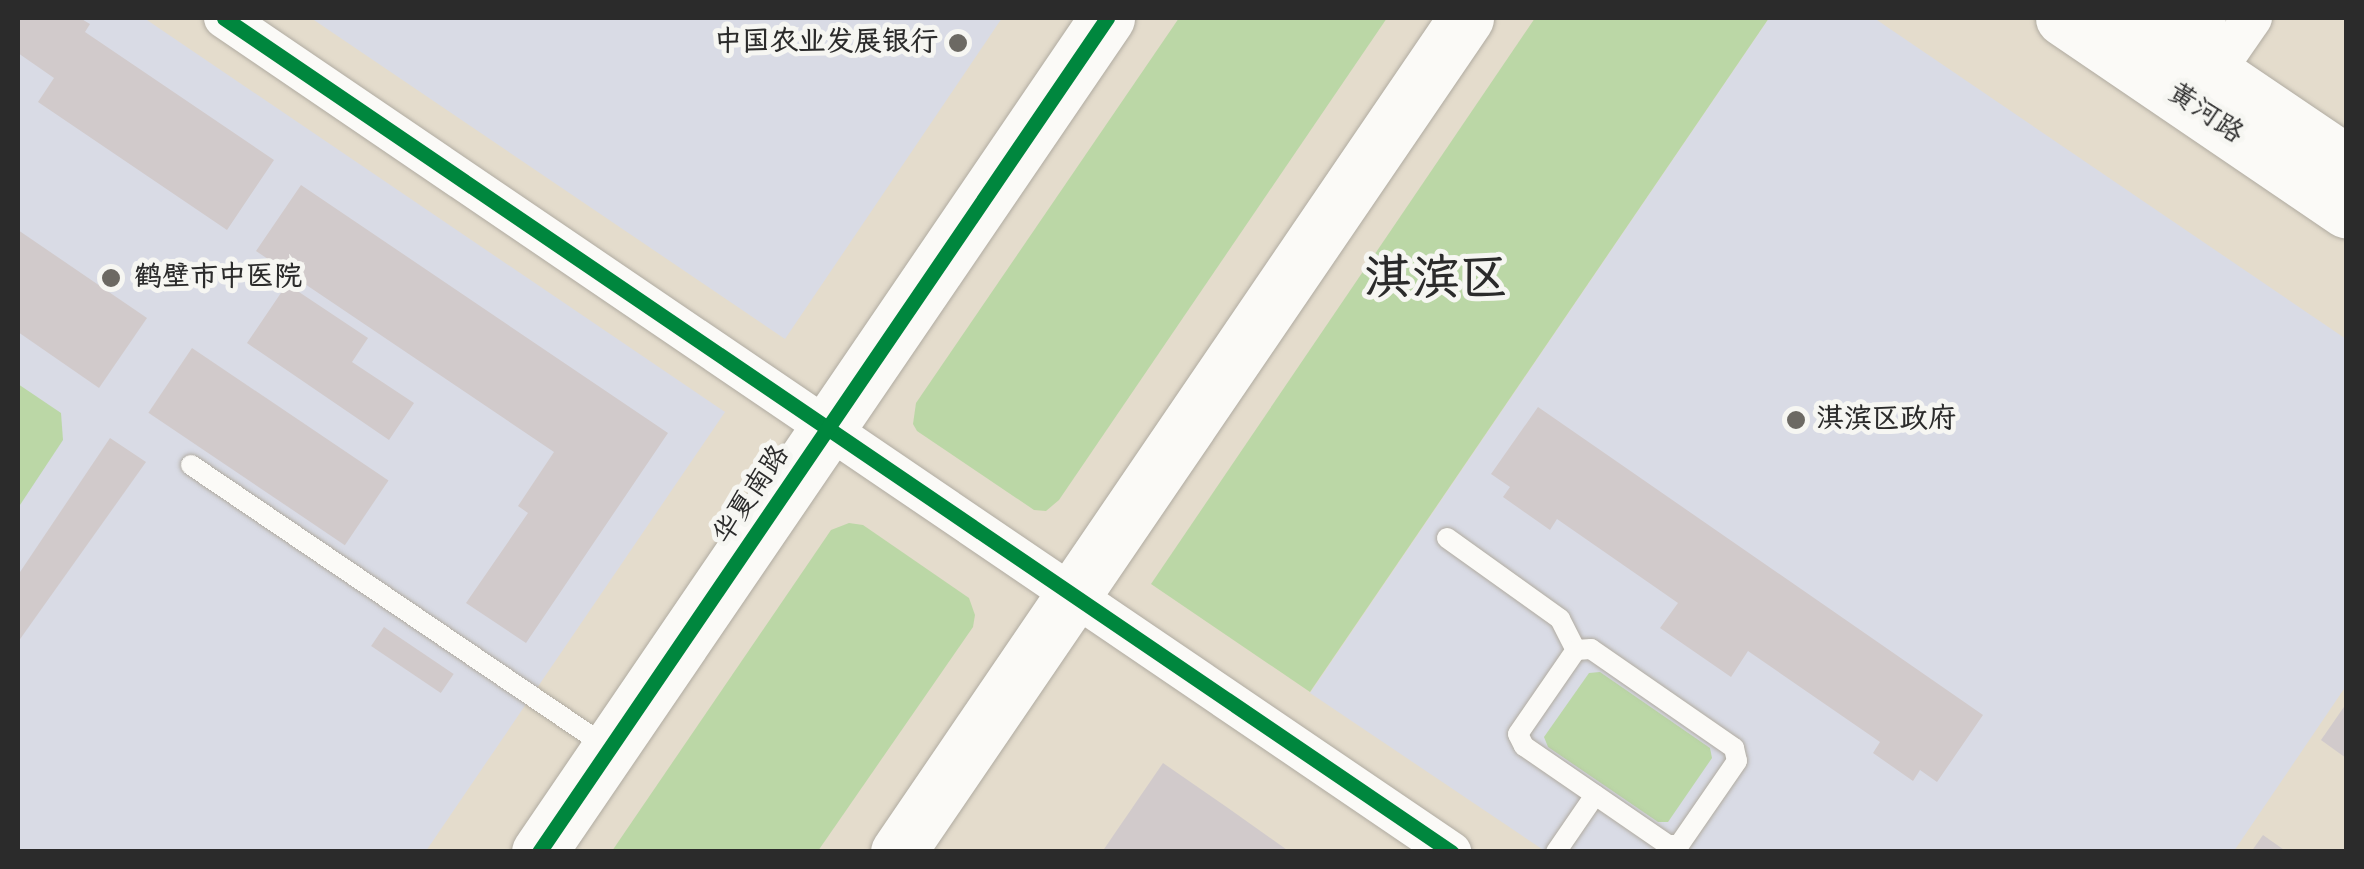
<!DOCTYPE html>
<meta charset="utf-8">
<style>
body{margin:0}
#map{position:relative;width:2364px;height:869px;overflow:hidden;background:#e4dccc;font-family:Kalam,"LXGW WenKai TC",sans-serif}
div>[style]{position:absolute}
.built>*{inset:0;background:#d9dbe5}
.green>*{inset:0;background:#bbd7a6}
.building>*{inset:0;background:#d1cacb;transform-origin:0 0}
.roads{filter:drop-shadow(0 0 2px #b0aba1) drop-shadow(0 0 2px #b0aba1)}
.lane>*{height:20px;margin:-10px;padding:0 10px;transform-origin:10px;border-radius:10px;background:#fbfaf7}
.street>*{height:40px;margin:-20px;padding:0 20px;transform-origin:20px;border-radius:20px;background:#fbfaf7}
.secondary>*{height:55px;margin:-27.5px;padding:0 27.5px;transform-origin:27.5px;border-radius:27.5px;background:#fbfaf7}
.cycleway>*{height:15px;margin:-7.5px;padding:0 7.5px;transform-origin:7.5px;border-radius:7.5px;background:#00873e}
.dots>*{width:28px;height:28px;translate:-50% -50%;box-sizing:border-box;border:5px solid #f6f6f2;border-radius:50%}
span{translate:-50% -50%;white-space:nowrap;text-align:center;line-height:1.15;-webkit-text-stroke:10px #f6f6f2;paint-order:stroke}
.poi-label{font-size:28px;color:#2b2b2b;font-weight:700}
.right{translate:-100% -50%;text-align:right}
.left{translate:0 -50%;text-align:left}
.street-label{font-size:28px;color:#2b2b2b}
.town-label{font-size:48px;color:#2b2b2b;font-weight:700}
.frame{position:absolute;inset:0;border:20px solid #2b2b2b;pointer-events:none}
</style>
<div id="map">
<div class="built">
<i style="clip-path:polygon(18px 18px,144px 18px,725px 412px,426px 851px,18px 851px)"></i>
<i style="clip-path:polygon(311px 18px,1002px 18px,785px 339px)"></i>
<i style="clip-path:polygon(1769px 18px,1874px 18px,2346px 339px,2346px 686px,2234px 851px,1545px 851px,1310px 693px)"></i>
</div>
<div class="green">
<i style="clip-path:polygon(1179px 18px,1387px 18px,1059px 500px,1046px 511px,1034px 510px,917px 431px,913px 424px,916px 403px)"></i>
<i style="clip-path:polygon(1535px 18px,1769px 18px,1310px 692px,1151px 584px)"></i>
<i style="clip-path:polygon(18px 384px,61px 413px,63px 440px,18px 508px)"></i>
<i style="clip-path:polygon(849px 523px,863px 525px,969px 598px,975px 615px,973px 627px,818px 851px,612px 851px,831px 530px)"></i>
<i style="clip-path:polygon(1600px 672px,1710px 748px,1712px 758px,1668px 822px,1658px 822px,1548px 747px,1544px 737px,1589px 673px)"></i>
</div>
<div class="building">
<i style="clip-path:polygon(18px 18px,80px 18px,90px 24px,85px 32px,274px 160px,227px 230px,38px 102px,54px 78px,18px 53px)"></i>
<i style="clip-path:polygon(301px 185px,668px 433px,526px 643px,466px 603px,528px 513px,518px 506px,554px 452px,256px 251px)"></i>
<i style="clip-path:polygon(18px 230px,147px 318px,99px 388px,18px 332px)"></i>
<i style="clip-path:polygon(287px 284px,368px 338px,352px 362px,414px 403px,389px 440px,247px 343px)"></i>
<i style="left:192px;top:348px;width:237px;height:78px;rotate:34deg"></i>
<i style="clip-path:polygon(1538px 407px,1983px 715px,1937px 782px,1920px 770px,1913px 781px,1873px 753px,1880px 742px,1748px 651px,1731px 677px,1660px 628px,1678px 603px,1557px 519px,1550px 530px,1503px 497px,1510px 487px,1491px 474px)"></i>
<i style="clip-path:polygon(110px 438px,146px 462px,18px 642px,18px 575px)"></i>
<i style="left:384px;top:627px;width:84px;height:23px;rotate:34deg"></i>
<i style="clip-path:polygon(2346px 704px,2346px 758px,2321px 740px)"></i>
<i style="clip-path:polygon(1163px 763px,1228px 808px,1290px 852px,1102px 852px)"></i>
<i style="clip-path:polygon(2263px 835px,2287px 852px,2251px 852px)"></i>
</div>
<div class="roads">
<div class="lane">
<i style="left:191px;top:465px;width:503px;rotate:34.13deg"></i>
<i style="left:1447px;top:538px;width:139px;rotate:35.6deg"></i>
<i style="left:1560px;top:619px;width:35px;rotate:63deg"></i>
<i style="left:1591px;top:649px;width:174px;rotate:34.7deg"></i>
<i style="left:1734px;top:748px;width:13px;rotate:77deg"></i>
<i style="left:1737px;top:761px;width:102px;rotate:124.6deg"></i>
<i style="left:1679px;top:845px;width:11px;rotate:180deg"></i>
<i style="left:1668px;top:845px;width:175px;rotate:-145.5deg"></i>
<i style="left:1524px;top:746px;width:13px;rotate:-117deg"></i>
<i style="left:1518px;top:734px;width:102px;rotate:-55.4deg"></i>
<i style="left:1576px;top:650px;width:15px;rotate:-4deg"></i>
<i style="left:1556px;top:852px;width:69px;rotate:-55.6deg"></i>
</div>
<div class="street">
<i style="left:224px;top:18px;width:1484px;rotate:34.2deg"></i>
<i style="left:2183px;top:51px;width:40px;rotate:-55.1deg"></i>
<i style="left:2214px;top:73px;width:67px;rotate:-55.4deg"></i>
</div>
<div class="secondary">
<i style="left:2063px;top:18px;width:342px;rotate:34.2deg"></i>
<i style="left:2133px;top:18px;width:257px;rotate:34.1deg"></i>
<i style="left:539px;top:852px;width:1009px;rotate:-55.74deg"></i>
<i style="left:898px;top:852px;width:1009px;rotate:-55.74deg"></i>
</div>
</div>
<div class="cycleway">
<i style="left:224px;top:18px;width:1484px;rotate:34.2deg"></i>
<i style="left:539px;top:852px;width:1009px;rotate:-55.74deg"></i>
</div>
<div class="dots">
<i style="left:958px;top:43px;background:#6c6963"></i>
<i style="left:111px;top:278px;background:#6c6963"></i>
<i style="left:1796px;top:420px;background:#6c6963"></i>
</div>
<div class="poi-label">
<span class="right" style="left:938px;top:43px">中国农业发展银行</span>
<span class="left" style="left:134px;top:278px">鹤壁市中医院</span>
<span class="left" style="left:1816px;top:420px">淇滨区政府</span>
</div>
<div class="street-label">
<span style="left:2205px;top:114px;rotate:34deg">黄河路</span>
<span style="left:752px;top:495px;rotate:-56deg">华夏南路</span>
</div>
<div class="town-label">
<span style="left:1436px;top:281px">淇滨区</span>
</div>
<div class="frame"></div>
</div>
